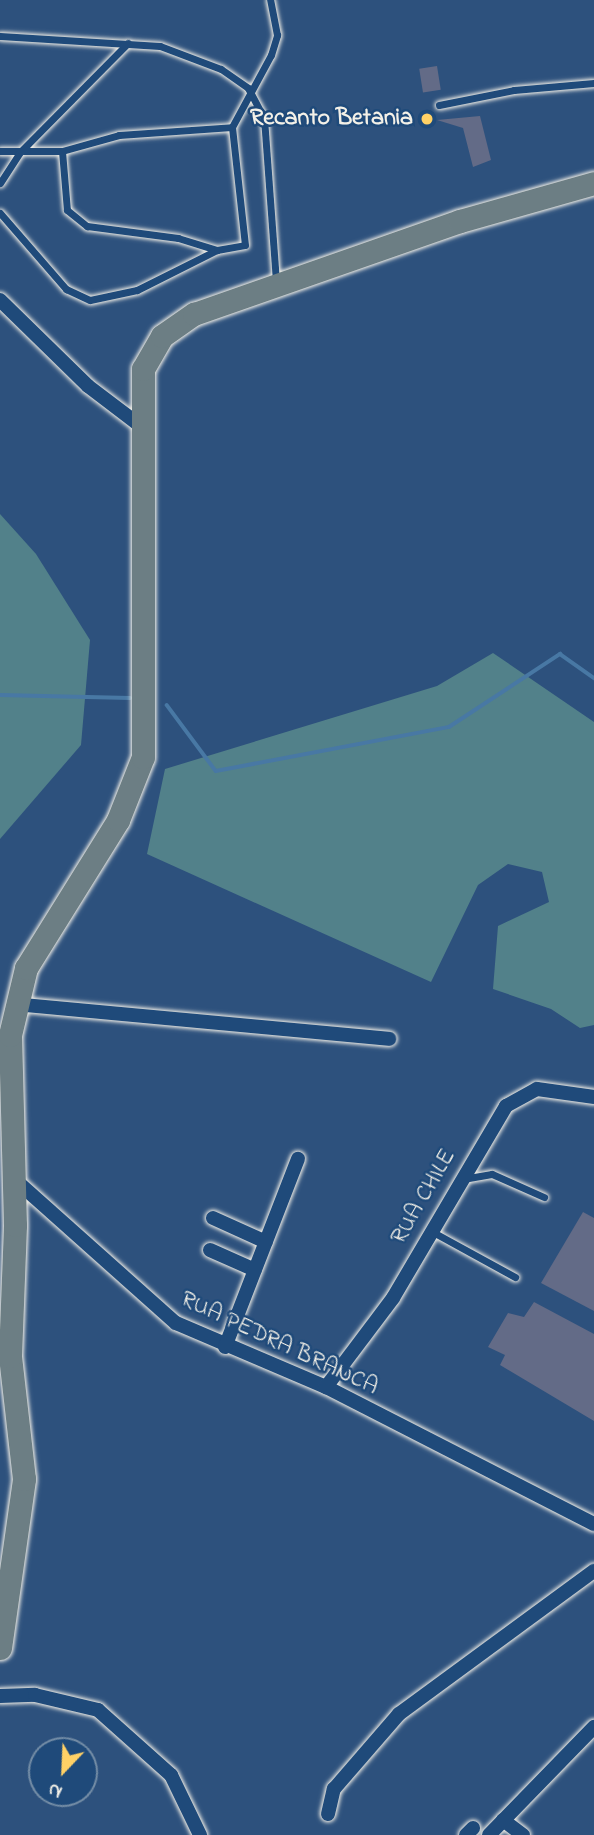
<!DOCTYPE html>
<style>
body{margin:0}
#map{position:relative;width:594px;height:1835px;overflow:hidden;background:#2d517d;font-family:"Indie Flower",sans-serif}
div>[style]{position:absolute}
.green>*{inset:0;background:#52818a}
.stream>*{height:3.5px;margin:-1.75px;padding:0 1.75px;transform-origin:1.75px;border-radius:1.75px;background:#4878a4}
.building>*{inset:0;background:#636b87;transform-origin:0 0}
.roads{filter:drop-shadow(0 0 2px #f4f1e8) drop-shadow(0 0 2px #f4f1e8)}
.lane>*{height:7px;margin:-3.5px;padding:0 3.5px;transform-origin:3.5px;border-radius:3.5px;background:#1f4a7a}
.street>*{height:14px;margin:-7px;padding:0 7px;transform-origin:7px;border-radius:7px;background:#1f4a7a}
.primary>*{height:23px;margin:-11.5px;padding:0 11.5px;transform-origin:11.5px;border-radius:11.5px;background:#6c7e84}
.dots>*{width:19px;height:19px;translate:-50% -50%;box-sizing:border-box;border:4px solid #1f4a7a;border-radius:50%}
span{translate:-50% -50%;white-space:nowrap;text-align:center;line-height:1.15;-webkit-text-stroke:5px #1f4a7a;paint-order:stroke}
.poi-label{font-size:24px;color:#f4f1e8;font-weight:700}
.right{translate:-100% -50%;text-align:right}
.street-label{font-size:24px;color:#f4f1e8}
.north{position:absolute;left:28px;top:1737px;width:70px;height:70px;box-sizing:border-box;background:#1f4a7a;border:2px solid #748da6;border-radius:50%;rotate:203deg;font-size:19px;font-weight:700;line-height:28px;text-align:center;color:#f4f1e8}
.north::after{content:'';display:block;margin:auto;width:24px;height:32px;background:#ffd166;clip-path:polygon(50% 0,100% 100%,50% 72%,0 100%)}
</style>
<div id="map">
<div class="green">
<i style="clip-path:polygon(0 514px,36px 554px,90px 640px,81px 745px,0 839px)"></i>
<i style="clip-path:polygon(493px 653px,594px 722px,594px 1025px,580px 1028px,551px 1009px,493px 989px,498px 926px,549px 902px,542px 872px,508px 864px,478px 885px,431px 982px,147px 854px,165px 769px,437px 686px)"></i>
</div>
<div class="stream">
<i style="left:0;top:695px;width:130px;rotate:1.3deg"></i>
<i style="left:167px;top:705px;width:82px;rotate:53.4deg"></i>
<i style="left:216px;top:771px;width:237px;rotate:-10.7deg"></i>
<i style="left:449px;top:727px;width:133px;rotate:-33.3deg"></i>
<i style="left:560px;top:654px;width:42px;rotate:35.2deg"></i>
</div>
<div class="building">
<i style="left:437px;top:66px;width:24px;height:18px;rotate:81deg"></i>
<i style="clip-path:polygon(480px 116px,491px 160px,473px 167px,463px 128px,437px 120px)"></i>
<i style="clip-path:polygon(583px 1212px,594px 1218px,594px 1311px,541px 1283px)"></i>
<i style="clip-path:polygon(534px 1302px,594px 1334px,594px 1421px,500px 1365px,505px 1355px,488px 1347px,508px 1313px,524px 1317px)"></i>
</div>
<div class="roads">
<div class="lane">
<i style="left:0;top:36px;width:160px;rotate:3.6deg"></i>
<i style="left:160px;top:46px;width:65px;rotate:20.7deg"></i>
<i style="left:221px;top:69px;width:33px;rotate:35deg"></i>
<i style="left:248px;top:88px;width:34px;rotate:62deg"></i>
<i style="left:264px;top:118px;width:162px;rotate:85.8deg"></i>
<i style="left:439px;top:105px;width:76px;rotate:-11.3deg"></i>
<i style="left:514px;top:90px;width:80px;rotate:-5deg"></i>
<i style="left:0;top:151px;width:62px"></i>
<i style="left:62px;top:151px;width:59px;rotate:-15.7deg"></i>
<i style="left:119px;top:135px;width:113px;rotate:-4deg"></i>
<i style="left:62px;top:151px;width:59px;rotate:85.2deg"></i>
<i style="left:67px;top:210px;width:26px;rotate:39deg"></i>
<i style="left:87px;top:226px;width:92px;rotate:7.5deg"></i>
<i style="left:178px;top:238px;width:41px;rotate:17.1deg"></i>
<i style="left:0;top:183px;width:38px;rotate:-57deg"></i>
<i style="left:21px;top:151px;width:152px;rotate:-45.3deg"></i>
<i style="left:0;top:213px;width:101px;rotate:49deg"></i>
<i style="left:66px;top:289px;width:26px;rotate:25deg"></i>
<i style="left:90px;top:300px;width:48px;rotate:-12deg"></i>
<i style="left:137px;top:290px;width:89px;rotate:-26.6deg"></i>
<i style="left:217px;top:250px;width:28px;rotate:-10deg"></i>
<i style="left:245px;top:245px;width:119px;rotate:-96.3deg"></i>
<i style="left:232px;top:127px;width:82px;rotate:-61.6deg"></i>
<i style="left:271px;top:55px;width:21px;rotate:-73deg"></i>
<i style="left:277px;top:35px;width:36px;rotate:-101deg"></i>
<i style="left:463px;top:1179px;width:29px;rotate:-10deg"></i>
<i style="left:492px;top:1174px;width:57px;rotate:23.9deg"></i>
<i style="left:431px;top:1231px;width:96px;rotate:28.7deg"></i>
</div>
<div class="street">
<i style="left:0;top:300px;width:123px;rotate:44.3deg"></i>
<i style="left:88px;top:386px;width:63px;rotate:37.2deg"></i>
<i style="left:14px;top:1004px;width:377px;rotate:5.3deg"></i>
<i style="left:13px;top:1178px;width:218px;rotate:41.7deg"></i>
<i style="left:176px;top:1323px;width:163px;rotate:23.1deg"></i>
<i style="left:326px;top:1387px;width:301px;rotate:27.1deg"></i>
<i style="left:213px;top:1218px;width:58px;rotate:24.4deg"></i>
<i style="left:210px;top:1250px;width:49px;rotate:24deg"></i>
<i style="left:225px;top:1347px;width:202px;rotate:-68.8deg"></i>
<i style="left:326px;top:1387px;width:111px;rotate:-53deg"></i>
<i style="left:393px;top:1298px;width:223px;rotate:-59.5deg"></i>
<i style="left:506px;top:1106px;width:35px;rotate:-29deg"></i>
<i style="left:537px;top:1089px;width:58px;rotate:8deg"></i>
<i style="left:0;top:1696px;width:35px;rotate:-2deg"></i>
<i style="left:35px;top:1695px;width:65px;rotate:13.4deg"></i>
<i style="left:98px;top:1710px;width:98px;rotate:41.7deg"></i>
<i style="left:171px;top:1775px;width:67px;rotate:64.2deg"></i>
<i style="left:328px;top:1814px;width:26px;rotate:-77deg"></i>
<i style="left:334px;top:1789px;width:99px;rotate:-49.1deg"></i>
<i style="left:399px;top:1714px;width:242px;rotate:-36.3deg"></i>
<i style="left:503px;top:1820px;width:25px;rotate:37deg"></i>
<i style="left:466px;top:1835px;width:10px;rotate:-45deg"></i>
<i style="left:489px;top:1835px;width:151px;rotate:-45.8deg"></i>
</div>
<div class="primary">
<i style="left:0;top:1648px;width:171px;rotate:-81.9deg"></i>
<i style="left:24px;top:1479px;width:124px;rotate:-96.5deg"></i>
<i style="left:10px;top:1356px;width:131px;rotate:-87.8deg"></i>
<i style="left:15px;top:1225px;width:190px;rotate:-91.5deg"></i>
<i style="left:10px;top:1035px;width:69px;rotate:-76.6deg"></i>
<i style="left:26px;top:968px;width:174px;rotate:-58.1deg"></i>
<i style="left:118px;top:820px;width:68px;rotate:-68.4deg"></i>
<i style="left:143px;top:757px;width:388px;rotate:-90deg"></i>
<i style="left:143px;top:369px;width:38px;rotate:-60deg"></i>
<i style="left:162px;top:336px;width:39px;rotate:-35deg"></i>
<i style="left:194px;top:314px;width:282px;rotate:-19.3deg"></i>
<i style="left:460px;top:221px;width:139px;rotate:-15.8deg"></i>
</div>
</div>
<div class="dots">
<i style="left:427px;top:119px;background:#ffd166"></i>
</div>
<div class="poi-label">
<span class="right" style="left:413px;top:119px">Recanto Betania</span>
</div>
<div class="street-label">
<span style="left:424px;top:1197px;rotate:-60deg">RUA CHILE</span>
<span style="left:279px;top:1344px;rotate:25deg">RUA PEDRA BRANCA</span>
</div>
<div class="north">N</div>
</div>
